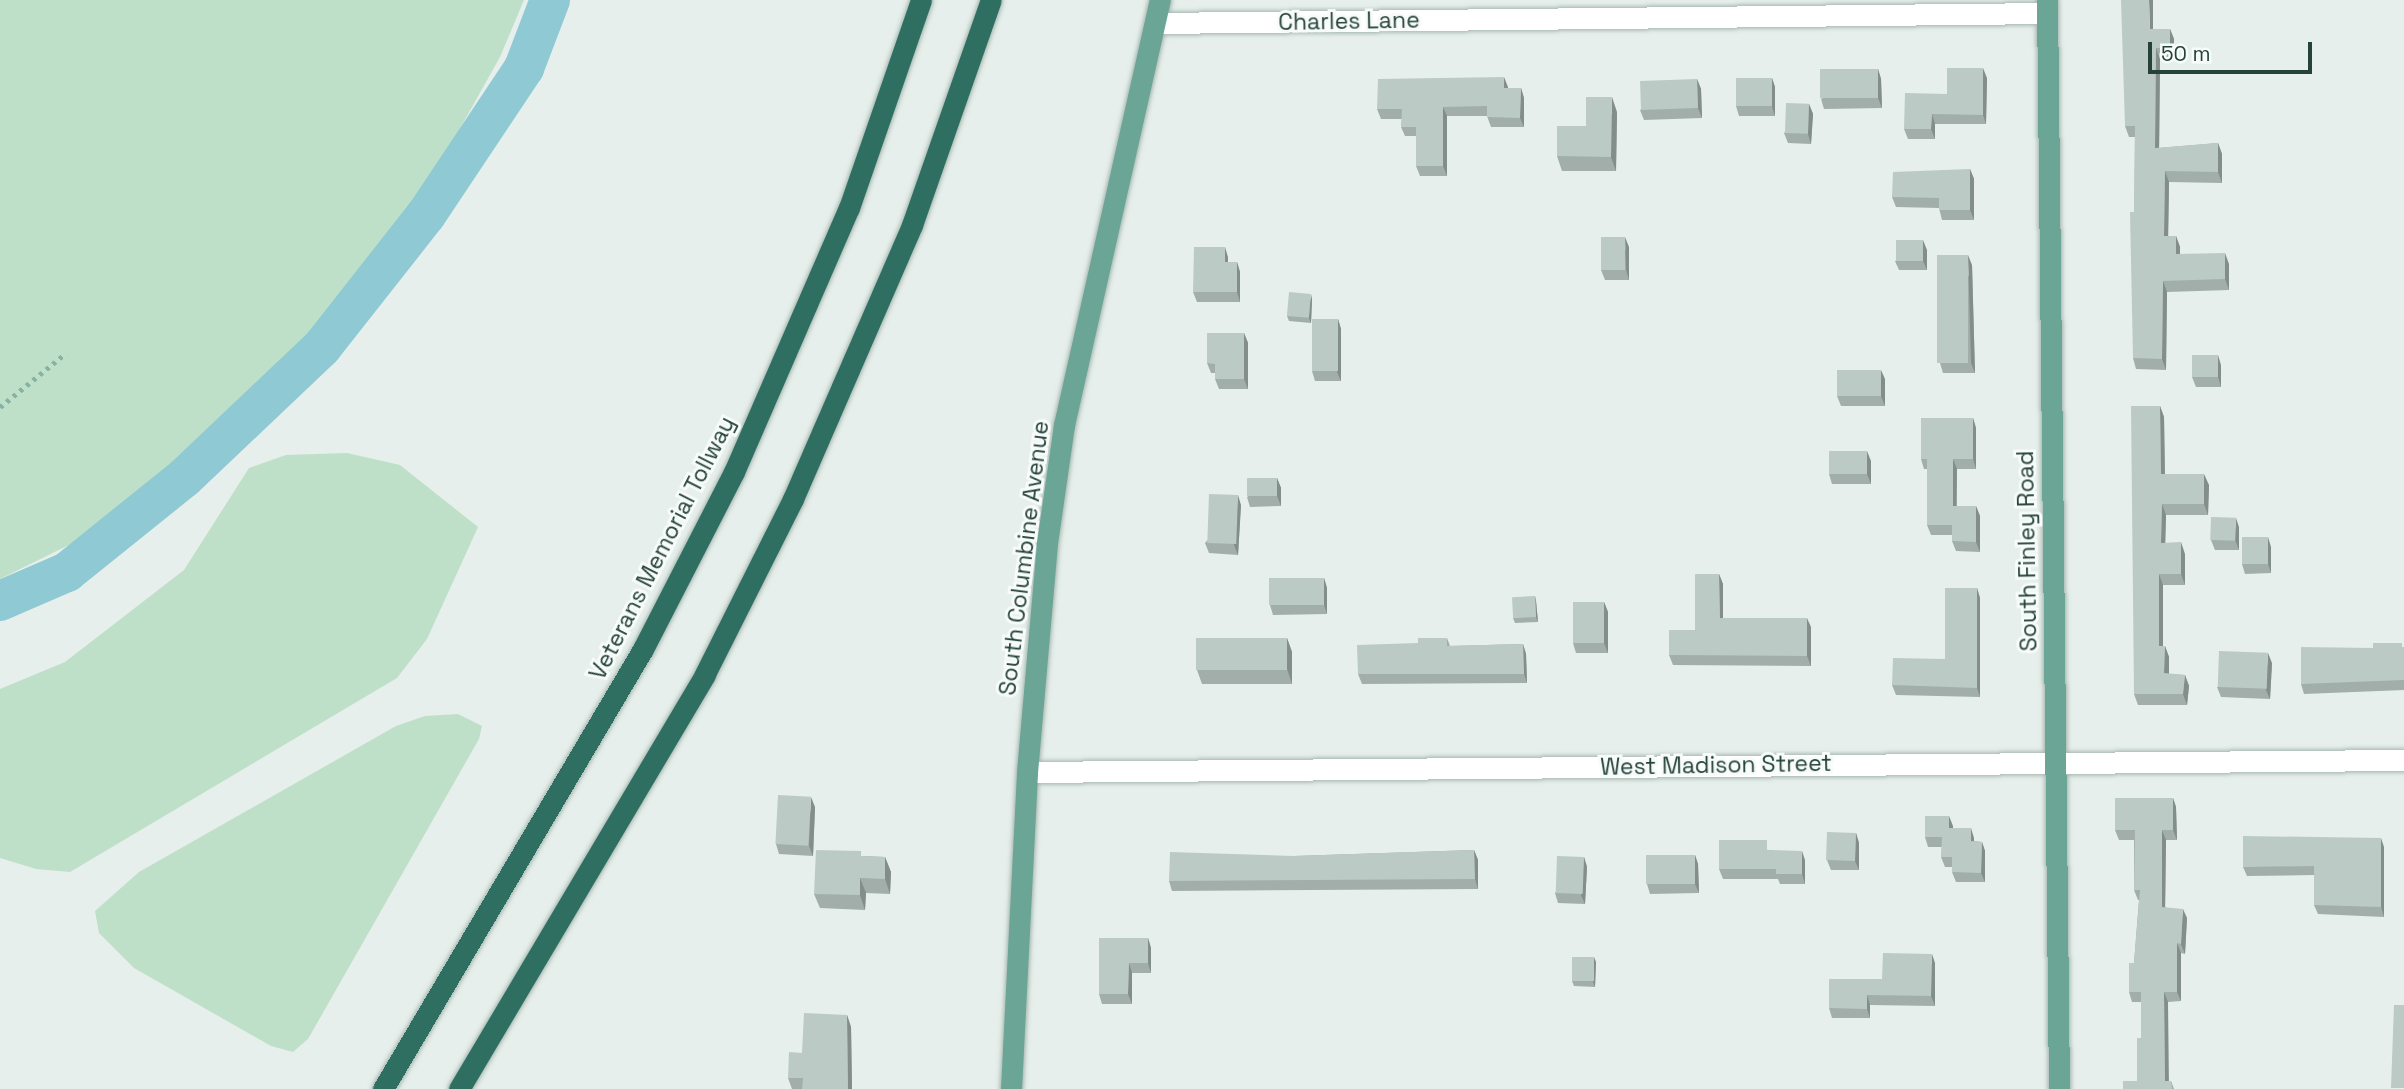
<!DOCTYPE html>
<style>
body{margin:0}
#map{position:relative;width:2404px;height:1089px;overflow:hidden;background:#e6efeb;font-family:"Space Grotesk",sans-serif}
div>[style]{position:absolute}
.green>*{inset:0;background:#bfe0c8}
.river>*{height:40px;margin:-20px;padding:0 20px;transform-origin:20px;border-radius:20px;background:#8ec9d4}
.path>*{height:4.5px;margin-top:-2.25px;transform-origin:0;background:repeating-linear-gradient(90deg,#86b3a5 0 3.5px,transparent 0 8.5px)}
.roads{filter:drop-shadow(0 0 2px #a8b8b2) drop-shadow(0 0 2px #a8b8b2)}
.minor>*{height:21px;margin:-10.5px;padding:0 10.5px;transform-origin:10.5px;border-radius:10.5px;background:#fff}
.major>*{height:21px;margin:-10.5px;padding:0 10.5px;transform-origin:10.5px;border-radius:10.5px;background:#6aa596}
.highway>*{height:21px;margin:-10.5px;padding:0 10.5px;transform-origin:10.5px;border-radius:10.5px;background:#2f6f62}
.wall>*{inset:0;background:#a1aea9}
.shaded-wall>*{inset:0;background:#838d89}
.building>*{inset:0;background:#bbcac4;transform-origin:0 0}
span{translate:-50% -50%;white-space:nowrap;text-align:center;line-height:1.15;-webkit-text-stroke:6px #f7fbf9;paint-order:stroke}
.street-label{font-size:23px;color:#24423a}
.scale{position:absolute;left:2148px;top:42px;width:164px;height:32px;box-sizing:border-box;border:4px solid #24423a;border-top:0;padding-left:9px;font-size:21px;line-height:24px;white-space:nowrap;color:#24423a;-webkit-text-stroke:5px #f7fbf9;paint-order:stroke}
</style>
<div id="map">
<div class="green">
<i style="clip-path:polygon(0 0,524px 0,500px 57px,449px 148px,362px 277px,278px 368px,130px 504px,87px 536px,0 579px)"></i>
<i style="clip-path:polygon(347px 453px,400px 465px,478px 527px,427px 639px,397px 678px,70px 872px,36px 869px,0 858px,0 689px,65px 662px,184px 570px,249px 468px,286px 455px)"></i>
<i style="clip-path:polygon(458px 714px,482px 726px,479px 739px,308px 1039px,293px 1052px,271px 1046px,134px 968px,99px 933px,95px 911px,139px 872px,396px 726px,425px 716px)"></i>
</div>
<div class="river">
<i style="left:0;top:601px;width:73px;rotate:-23.4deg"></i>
<i style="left:67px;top:572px;width:150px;rotate:-38.8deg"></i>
<i style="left:184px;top:478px;width:190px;rotate:-43.5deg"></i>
<i style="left:322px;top:347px;width:168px;rotate:-51.8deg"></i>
<i style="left:426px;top:215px;width:177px;rotate:-56.3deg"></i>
<i style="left:524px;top:68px;width:73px;rotate:-69.1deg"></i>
</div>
<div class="path">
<i style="left:0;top:407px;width:85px;rotate:-39.3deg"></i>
</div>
<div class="roads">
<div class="minor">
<i style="left:1155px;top:23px;width:892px;rotate:-0.64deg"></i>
<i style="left:1027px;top:772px;width:1377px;rotate:-0.5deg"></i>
</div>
<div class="major">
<i style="left:2047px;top:0;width:1089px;rotate:89.37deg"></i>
<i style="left:1011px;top:1089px;width:317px;rotate:-87.1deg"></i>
<i style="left:1027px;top:772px;width:230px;rotate:-85deg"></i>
<i style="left:1047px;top:543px;width:119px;rotate:-81.8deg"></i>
<i style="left:1064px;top:425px;width:436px;rotate:-77.3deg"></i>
</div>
<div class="highway">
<i style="left:383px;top:1089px;width:511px;rotate:-59.42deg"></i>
<i style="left:643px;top:649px;width:199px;rotate:-62.8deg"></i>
<i style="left:734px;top:472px;width:288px;rotate:-66.5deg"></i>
<i style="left:849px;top:208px;width:220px;rotate:-70.9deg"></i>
<i style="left:459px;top:1089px;width:482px;rotate:-59.3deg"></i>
<i style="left:705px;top:674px;width:196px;rotate:-63.3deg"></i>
<i style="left:793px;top:499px;width:299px;rotate:-66.5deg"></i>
<i style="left:912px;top:225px;width:238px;rotate:-70.7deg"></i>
</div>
</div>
<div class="wall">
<i style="clip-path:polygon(2153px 29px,2170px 29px,2174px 39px,2174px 59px,2160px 59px,2159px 148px,2218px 143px,2222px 154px,2222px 183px,2169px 182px,2168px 236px,2176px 236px,2180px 247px,2180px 254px,2229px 264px,2229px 290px,2167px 292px,2166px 370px,2136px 369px,2133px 358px,2135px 137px,2129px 137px,2125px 126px)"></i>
<i style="clip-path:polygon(1878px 69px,1881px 79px,1882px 108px,1824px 109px,1821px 99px)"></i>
<i style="clip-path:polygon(1772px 78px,1775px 87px,1775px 116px,1739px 116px,1736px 106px)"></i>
<i style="clip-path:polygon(1987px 78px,1986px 124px,1935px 124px,1935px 139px,1908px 139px,1904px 129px,1947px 94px)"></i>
<i style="clip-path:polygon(1697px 79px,1701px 89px,1702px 118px,1644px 120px,1640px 110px)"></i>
<i style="clip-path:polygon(1508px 87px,1507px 88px,1521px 88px,1524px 98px,1524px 127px,1491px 127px,1487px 116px,1447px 116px,1447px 176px,1420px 176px,1416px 166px,1416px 136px,1405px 136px,1401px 127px,1402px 119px,1381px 119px,1377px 109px)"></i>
<i style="clip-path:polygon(1809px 104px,1813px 114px,1811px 144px,1788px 143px,1784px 133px)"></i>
<i style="clip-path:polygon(1617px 112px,1616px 171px,1562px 171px,1557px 156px,1586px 126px)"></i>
<i style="clip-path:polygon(1970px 169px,1974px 179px,1974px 220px,1942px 220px,1939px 208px,1896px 207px,1892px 197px)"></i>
<i style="clip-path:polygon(1629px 247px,1629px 280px,1605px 280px,1601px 270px)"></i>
<i style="clip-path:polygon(1927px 250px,1927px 270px,1899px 270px,1895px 261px)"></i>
<i style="clip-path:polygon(1228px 257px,1228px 262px,1237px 262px,1240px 272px,1240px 302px,1197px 302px,1193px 292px)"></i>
<i style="clip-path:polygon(1972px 265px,1975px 373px,1943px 373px,1940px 363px)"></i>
<i style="clip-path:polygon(1312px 299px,1311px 323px,1289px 321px,1287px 316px)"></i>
<i style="clip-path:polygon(1338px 319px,1341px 329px,1341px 381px,1315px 381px,1312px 371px)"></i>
<i style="clip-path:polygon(1244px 333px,1248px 343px,1248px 389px,1219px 389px,1215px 379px,1215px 373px,1211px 373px,1207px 363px)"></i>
<i style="clip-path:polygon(2221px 365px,2221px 387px,2196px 387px,2192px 377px)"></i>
<i style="clip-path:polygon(1885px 379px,1885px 406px,1841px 406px,1837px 396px)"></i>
<i style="clip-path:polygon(2160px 406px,2164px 417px,2165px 474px,2209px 485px,2208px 515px,2166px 515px,2165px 543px,2185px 554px,2185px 585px,2163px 585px,2163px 646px,2165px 646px,2169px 657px,2169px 674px,2185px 675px,2189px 686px,2187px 705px,2138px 705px,2134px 694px)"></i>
<i style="clip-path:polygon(1973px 418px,1976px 428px,1976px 469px,1957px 469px,1957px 506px,1976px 506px,1980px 516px,1980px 552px,1956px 551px,1952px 541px,1952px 535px,1931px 535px,1927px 525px,1927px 469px,1924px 469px,1921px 459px)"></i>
<i style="clip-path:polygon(1871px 461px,1871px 484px,1832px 484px,1829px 474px)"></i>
<i style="clip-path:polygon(1277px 478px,1281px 488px,1281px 506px,1250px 507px,1247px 497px)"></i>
<i style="clip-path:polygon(1241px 505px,1238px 555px,1209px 553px,1205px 543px)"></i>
<i style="clip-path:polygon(2239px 527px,2239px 550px,2215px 550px,2211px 540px)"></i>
<i style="clip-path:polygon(2271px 547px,2271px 573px,2245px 574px,2242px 564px)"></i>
<i style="clip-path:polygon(1719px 574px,1723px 584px,1723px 618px,1811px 627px,1811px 666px,1673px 665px,1669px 655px,1695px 630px)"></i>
<i style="clip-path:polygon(1324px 578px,1327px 588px,1327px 614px,1273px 615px,1270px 605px)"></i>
<i style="clip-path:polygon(1977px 588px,1980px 598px,1980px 697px,1896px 695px,1892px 685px,1945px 659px)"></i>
<i style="clip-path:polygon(1535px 596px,1536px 601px,1538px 622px,1515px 623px,1513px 618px)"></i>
<i style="clip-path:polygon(1604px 602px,1608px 612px,1608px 653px,1576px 653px,1573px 643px)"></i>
<i style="clip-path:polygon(1287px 638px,1292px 652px,1292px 684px,1202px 684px,1197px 670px)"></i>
<i style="clip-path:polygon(1447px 638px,1450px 646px,1523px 644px,1526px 654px,1527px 683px,1362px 684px,1358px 674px,1418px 643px)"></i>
<i style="clip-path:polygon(2404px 647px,2404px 690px,2304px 694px,2301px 684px,2373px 648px)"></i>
<i style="clip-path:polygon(2272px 663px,2270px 699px,2221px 697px,2217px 687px)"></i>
<i style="clip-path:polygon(2173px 798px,2176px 807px,2177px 840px,2166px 840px,2165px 907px,2187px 918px,2185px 954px,2181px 953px,2181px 1001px,2168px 1002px,2168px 1081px,2171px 1081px,2174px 1089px,2123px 1089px,2137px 1081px,2141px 1038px,2141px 1002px,2132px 1002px,2129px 992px,2134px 963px,2139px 900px,2138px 900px,2134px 890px,2134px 840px,2119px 840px,2115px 830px)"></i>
<i style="clip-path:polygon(815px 807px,813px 856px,779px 854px,776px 844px)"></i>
<i style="clip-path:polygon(1953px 826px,1953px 828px,1974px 838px,1974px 841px,1982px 842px,1985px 851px,1985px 882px,1956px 882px,1952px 872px,1952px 867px,1945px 867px,1941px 857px,1942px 847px,1928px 847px,1925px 837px)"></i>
<i style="clip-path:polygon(1856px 833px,1859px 843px,1859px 870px,1831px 870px,1827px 860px)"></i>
<i style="clip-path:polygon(2384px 847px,2384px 917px,2318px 914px,2314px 905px,2314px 875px,2247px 876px,2243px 867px)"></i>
<i style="clip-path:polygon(1474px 850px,1478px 860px,1478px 889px,1172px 891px,1169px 881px,1294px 856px)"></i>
<i style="clip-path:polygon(1771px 850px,1805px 860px,1805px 884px,1780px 884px,1778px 879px,1723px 879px,1719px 869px)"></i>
<i style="clip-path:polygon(1695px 855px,1698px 864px,1699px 893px,1650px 894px,1647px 884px)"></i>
<i style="clip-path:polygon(863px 856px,885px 857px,891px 872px,890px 894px,866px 893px,865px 910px,820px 908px,814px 894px)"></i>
<i style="clip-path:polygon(1584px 857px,1587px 867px,1585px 904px,1558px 903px,1555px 893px)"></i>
<i style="clip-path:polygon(1148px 938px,1151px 948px,1151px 973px,1132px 973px,1132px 1004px,1102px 1004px,1099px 994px)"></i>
<i style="clip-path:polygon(1596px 962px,1595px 987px,1574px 986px,1572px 981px)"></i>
<i style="clip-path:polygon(1935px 963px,1935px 1006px,1870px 1005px,1870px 1018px,1832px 1018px,1829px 1008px,1882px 979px)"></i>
<i style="clip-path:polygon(847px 1015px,851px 1027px,852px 1089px,792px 1089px,788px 1078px,802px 1053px)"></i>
</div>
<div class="shaded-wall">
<i style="clip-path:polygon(2149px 0,2153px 0,2153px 39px,2150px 29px)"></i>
<i style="clip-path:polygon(2170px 29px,2174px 39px,2174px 59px,2170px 48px)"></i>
<i style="clip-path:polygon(2156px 48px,2160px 59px,2159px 159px,2155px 148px)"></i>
<i style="clip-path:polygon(1983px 68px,1987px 78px,1986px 124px,1983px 115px)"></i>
<i style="clip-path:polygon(1878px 69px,1881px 79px,1882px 108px,1878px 98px)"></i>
<i style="clip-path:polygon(1504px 77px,1508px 87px,1507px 98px,1504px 88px)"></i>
<i style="clip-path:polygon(1772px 78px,1775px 87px,1775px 116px,1772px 107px)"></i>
<i style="clip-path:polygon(1697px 79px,1701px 89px,1702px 118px,1698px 108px)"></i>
<i style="clip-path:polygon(1521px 88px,1524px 98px,1524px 127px,1520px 118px)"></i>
<i style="clip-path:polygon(1612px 97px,1617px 112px,1616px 171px,1611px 157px)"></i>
<i style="clip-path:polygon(1809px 104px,1813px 114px,1811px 144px,1808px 134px)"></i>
<i style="clip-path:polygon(1443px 107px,1447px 116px,1447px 176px,1443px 166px)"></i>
<i style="clip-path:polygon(1932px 114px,1935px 124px,1935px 139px,1931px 129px)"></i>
<i style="clip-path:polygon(2218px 143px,2222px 154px,2222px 183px,2218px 172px)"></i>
<i style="clip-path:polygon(1970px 169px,1974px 179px,1974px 220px,1970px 210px)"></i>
<i style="clip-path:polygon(2165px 171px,2169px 182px,2168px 247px,2164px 236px)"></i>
<i style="clip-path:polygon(2176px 236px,2180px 247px,2180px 264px,2176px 254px)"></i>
<i style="clip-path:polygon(1625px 237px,1629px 247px,1629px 280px,1626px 270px)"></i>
<i style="clip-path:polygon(1923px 240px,1927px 250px,1927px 270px,1923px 261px)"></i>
<i style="clip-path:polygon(1225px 247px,1228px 257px,1228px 272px,1225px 262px)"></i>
<i style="clip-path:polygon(2225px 253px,2229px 264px,2229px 290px,2225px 279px)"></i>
<i style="clip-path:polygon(1968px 255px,1972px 265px,1975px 373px,1971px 363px)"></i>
<i style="clip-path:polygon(1237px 262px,1240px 272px,1240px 302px,1237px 292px)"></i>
<i style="clip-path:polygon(2163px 281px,2167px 292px,2166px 370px,2162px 359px)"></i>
<i style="clip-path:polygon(1311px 294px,1312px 299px,1311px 323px,1309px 318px)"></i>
<i style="clip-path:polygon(1338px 319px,1341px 329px,1341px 381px,1337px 372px)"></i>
<i style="clip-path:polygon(1244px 333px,1248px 343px,1248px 389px,1244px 379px)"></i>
<i style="clip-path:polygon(2218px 355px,2221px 365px,2221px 387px,2218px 377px)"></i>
<i style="clip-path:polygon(1881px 370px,1885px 379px,1885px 406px,1881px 396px)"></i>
<i style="clip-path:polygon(2160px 406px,2164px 417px,2165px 485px,2161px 474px)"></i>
<i style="clip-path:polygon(1973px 418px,1976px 428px,1976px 469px,1973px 459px)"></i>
<i style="clip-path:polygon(1867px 451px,1871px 461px,1871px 484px,1867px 474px)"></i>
<i style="clip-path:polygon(1953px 459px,1957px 469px,1956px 516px,1953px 506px)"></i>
<i style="clip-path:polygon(2204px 474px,2209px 485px,2208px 515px,2204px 504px)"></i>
<i style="clip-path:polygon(1277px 478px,1281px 488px,1281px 506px,1277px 496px)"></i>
<i style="clip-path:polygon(1238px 495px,1241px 505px,1238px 555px,1234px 545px)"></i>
<i style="clip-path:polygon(2162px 504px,2166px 515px,2165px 554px,2161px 543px)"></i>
<i style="clip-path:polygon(1976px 506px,1980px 516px,1980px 552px,1976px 542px)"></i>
<i style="clip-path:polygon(2236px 518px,2239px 527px,2239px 550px,2235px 540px)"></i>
<i style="clip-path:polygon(2268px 537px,2271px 547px,2271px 573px,2268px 564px)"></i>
<i style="clip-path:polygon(2181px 542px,2185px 554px,2185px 585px,2181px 574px)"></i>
<i style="clip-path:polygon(1719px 574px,1723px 584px,1723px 628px,1720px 618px)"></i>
<i style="clip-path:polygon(2159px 574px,2163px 585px,2163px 657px,2159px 646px)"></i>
<i style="clip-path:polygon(1324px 578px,1327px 588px,1327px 614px,1324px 605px)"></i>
<i style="clip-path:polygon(1977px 588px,1980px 598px,1980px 697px,1977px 688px)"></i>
<i style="clip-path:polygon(1535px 596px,1536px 601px,1538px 622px,1536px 617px)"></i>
<i style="clip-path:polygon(1604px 602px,1608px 612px,1608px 653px,1604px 643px)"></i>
<i style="clip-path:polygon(1807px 618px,1811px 627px,1811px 666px,1807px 656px)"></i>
<i style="clip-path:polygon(1287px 638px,1292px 652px,1292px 684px,1287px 669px)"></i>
<i style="clip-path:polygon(1523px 644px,1526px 654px,1527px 683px,1524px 674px)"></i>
<i style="clip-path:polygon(2165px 646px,2169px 657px,2169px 684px,2164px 673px)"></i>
<i style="clip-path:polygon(2268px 653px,2272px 663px,2270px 699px,2266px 690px)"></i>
<i style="clip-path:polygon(2185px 675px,2189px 686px,2187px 705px,2183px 694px)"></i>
<i style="clip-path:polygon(811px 797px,815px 807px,813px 856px,809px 846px)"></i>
<i style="clip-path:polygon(2173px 798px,2176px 807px,2177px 840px,2173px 830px)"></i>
<i style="clip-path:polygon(1949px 816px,1953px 826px,1953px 838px,1949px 828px)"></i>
<i style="clip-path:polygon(1971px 828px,1974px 838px,1974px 851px,1971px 841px)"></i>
<i style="clip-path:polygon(2162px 830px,2166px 840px,2165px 917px,2162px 907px)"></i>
<i style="clip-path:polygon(1856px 833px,1859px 843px,1859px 870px,1855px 861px)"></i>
<i style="clip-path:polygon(2381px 838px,2384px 847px,2384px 917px,2381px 907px)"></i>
<i style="clip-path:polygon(1982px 842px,1985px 851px,1985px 882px,1981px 873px)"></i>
<i style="clip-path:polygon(1474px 850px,1478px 860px,1478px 889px,1475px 879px)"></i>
<i style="clip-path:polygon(1802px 851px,1805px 860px,1805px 884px,1802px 874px)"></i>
<i style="clip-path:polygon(1695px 855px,1698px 864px,1699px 893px,1695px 884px)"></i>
<i style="clip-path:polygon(885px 857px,891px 872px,890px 894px,885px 879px)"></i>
<i style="clip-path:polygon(1584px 857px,1587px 867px,1585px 904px,1581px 895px)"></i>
<i style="clip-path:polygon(860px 878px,866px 893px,865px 910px,860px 895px)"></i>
<i style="clip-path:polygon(2183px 909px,2187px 918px,2185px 954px,2181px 944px)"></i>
<i style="clip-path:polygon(1148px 938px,1151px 948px,1151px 973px,1148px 963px)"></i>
<i style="clip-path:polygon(2177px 943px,2181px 953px,2181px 1001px,2177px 992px)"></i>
<i style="clip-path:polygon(1932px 954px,1935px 963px,1935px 1006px,1931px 996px)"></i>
<i style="clip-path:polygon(1594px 957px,1596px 962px,1595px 987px,1593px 982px)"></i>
<i style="clip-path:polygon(1129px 963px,1132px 973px,1132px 1004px,1128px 994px)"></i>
<i style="clip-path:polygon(2164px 992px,2168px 1002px,2169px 1089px,2165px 1081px)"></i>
<i style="clip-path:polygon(1867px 995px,1870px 1005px,1870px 1018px,1867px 1009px)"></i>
<i style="clip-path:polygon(847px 1015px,851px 1027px,852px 1089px,848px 1089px)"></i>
</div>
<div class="building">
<i style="clip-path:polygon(2121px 0,2149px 0,2150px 29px,2170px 29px,2170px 48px,2156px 48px,2155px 148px,2218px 143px,2218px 172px,2165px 171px,2164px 236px,2176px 236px,2176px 254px,2225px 253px,2225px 279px,2163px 281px,2162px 359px,2133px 358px,2130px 212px,2134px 212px,2135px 126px,2125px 126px)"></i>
<i style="clip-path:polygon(1947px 68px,1983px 68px,1983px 115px,1932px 114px,1931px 129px,1904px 129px,1905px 93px,1947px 94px)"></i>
<i style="left:1878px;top:69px;width:29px;height:58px;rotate:90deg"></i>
<i style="clip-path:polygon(1504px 77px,1504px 88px,1521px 88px,1520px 118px,1487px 117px,1487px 106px,1443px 107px,1443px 166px,1416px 166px,1416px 127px,1401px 127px,1402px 109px,1377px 109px,1378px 79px)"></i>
<i style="left:1736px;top:78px;width:36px;height:28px"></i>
<i style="left:1697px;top:79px;width:29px;height:57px;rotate:88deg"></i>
<i style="clip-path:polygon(1586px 97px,1612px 97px,1611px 157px,1557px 156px,1557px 126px,1586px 126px)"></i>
<i style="left:1786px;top:103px;width:23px;height:30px;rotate:2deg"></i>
<i style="clip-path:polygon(1970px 169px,1970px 210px,1939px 210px,1939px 198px,1892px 197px,1893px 172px)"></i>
<i style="left:1601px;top:237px;width:24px;height:33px"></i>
<i style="left:1896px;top:240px;width:27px;height:21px"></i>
<i style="clip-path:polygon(1194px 247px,1225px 247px,1225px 262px,1237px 262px,1237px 292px,1193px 292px)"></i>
<i style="left:1937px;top:255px;width:31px;height:108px"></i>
<i style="left:1289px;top:292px;width:22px;height:24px;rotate:5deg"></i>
<i style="left:1312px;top:319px;width:26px;height:52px"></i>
<i style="clip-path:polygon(1207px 333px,1244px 333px,1244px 379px,1215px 379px,1215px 364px,1207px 363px)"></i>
<i style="left:2192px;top:355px;width:26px;height:22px"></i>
<i style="left:1837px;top:370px;width:44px;height:26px"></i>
<i style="clip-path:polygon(2131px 406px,2160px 406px,2161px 474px,2204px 474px,2204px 504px,2162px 504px,2161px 543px,2181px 542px,2181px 574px,2159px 574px,2159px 646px,2165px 646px,2164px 673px,2185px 675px,2183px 694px,2134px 694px)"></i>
<i style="clip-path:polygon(1921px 418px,1973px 418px,1973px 459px,1953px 459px,1953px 506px,1976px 506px,1976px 542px,1952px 541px,1952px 525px,1927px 525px,1927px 459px,1921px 459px)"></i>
<i style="left:1829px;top:451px;width:38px;height:23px"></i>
<i style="left:1277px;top:478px;width:18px;height:30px;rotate:90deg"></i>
<i style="left:1209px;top:494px;width:29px;height:49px;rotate:2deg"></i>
<i style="left:2211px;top:517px;width:25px;height:23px;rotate:2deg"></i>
<i style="left:2242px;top:537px;width:26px;height:27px"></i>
<i style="clip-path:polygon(1695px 574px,1719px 574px,1720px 618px,1807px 618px,1807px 656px,1669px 655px,1669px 630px,1695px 630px)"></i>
<i style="left:1324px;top:578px;width:27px;height:55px;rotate:90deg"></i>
<i style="clip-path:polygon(1945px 588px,1977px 588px,1977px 688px,1892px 685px,1893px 658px,1945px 659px)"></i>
<i style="left:1535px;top:596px;width:21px;height:23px;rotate:87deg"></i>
<i style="left:1573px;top:602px;width:31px;height:41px"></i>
<i style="left:1196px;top:638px;width:91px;height:32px"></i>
<i style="clip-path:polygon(1418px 638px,1447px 638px,1447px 646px,1523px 644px,1524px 674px,1358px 674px,1357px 645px,1418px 643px)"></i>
<i style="clip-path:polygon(2373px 643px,2402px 643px,2402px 647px,2404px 647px,2404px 680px,2301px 684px,2301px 647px,2373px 648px)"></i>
<i style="left:2219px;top:651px;width:49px;height:36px;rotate:2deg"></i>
<i style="left:778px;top:795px;width:33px;height:49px;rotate:3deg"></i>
<i style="clip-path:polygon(2115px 798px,2173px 798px,2173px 830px,2162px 830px,2162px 907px,2183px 909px,2181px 944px,2177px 943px,2177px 992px,2164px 992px,2165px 1081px,2171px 1081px,2172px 1089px,2123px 1089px,2123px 1081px,2137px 1081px,2137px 1038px,2141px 1038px,2141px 992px,2129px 992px,2129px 963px,2134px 963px,2140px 890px,2134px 890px,2135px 830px,2115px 830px)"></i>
<i style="clip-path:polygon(1925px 816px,1949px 816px,1949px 828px,1971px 828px,1971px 841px,1982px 842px,1981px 873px,1952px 872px,1952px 857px,1941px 857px,1942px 837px,1925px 837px)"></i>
<i style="left:1827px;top:832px;width:29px;height:28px;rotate:2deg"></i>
<i style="clip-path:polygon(2243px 836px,2381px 838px,2381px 907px,2314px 905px,2314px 866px,2243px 867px)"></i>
<i style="clip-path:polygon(1719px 840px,1767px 840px,1767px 850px,1802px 851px,1802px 874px,1776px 874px,1776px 869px,1719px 869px)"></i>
<i style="clip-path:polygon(816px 850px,861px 851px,861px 856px,885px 857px,885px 879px,860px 878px,860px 895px,814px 894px)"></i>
<i style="clip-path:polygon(1474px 850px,1475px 879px,1169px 881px,1170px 852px,1294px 856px)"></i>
<i style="left:1646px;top:855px;width:49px;height:29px"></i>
<i style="left:1557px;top:856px;width:27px;height:37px;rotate:2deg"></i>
<i style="clip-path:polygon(1099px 938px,1148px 938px,1148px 963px,1129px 963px,1128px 994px,1099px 994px)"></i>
<i style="clip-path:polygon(1883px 953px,1932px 954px,1931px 996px,1867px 995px,1867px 1009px,1829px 1008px,1829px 979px,1882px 979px)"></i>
<i style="left:1572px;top:957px;width:22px;height:24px"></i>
<i style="clip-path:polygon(2394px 1005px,2404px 1005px,2404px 1088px,2391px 1088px)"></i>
<i style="clip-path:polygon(804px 1013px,847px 1015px,848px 1089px,802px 1089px,803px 1078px,788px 1078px,789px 1052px,802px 1053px)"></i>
</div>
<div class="street-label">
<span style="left:1349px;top:21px;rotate:-1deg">Charles Lane</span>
<span style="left:662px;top:548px;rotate:-63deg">Veterans Memorial Tollway</span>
<span style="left:2027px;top:551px;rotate:-91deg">South Finley Road</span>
<span style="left:1024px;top:558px;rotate:-83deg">South Columbine Avenue</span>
<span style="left:1716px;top:765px;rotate:-1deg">West Madison Street</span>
</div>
<div class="scale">50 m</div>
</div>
